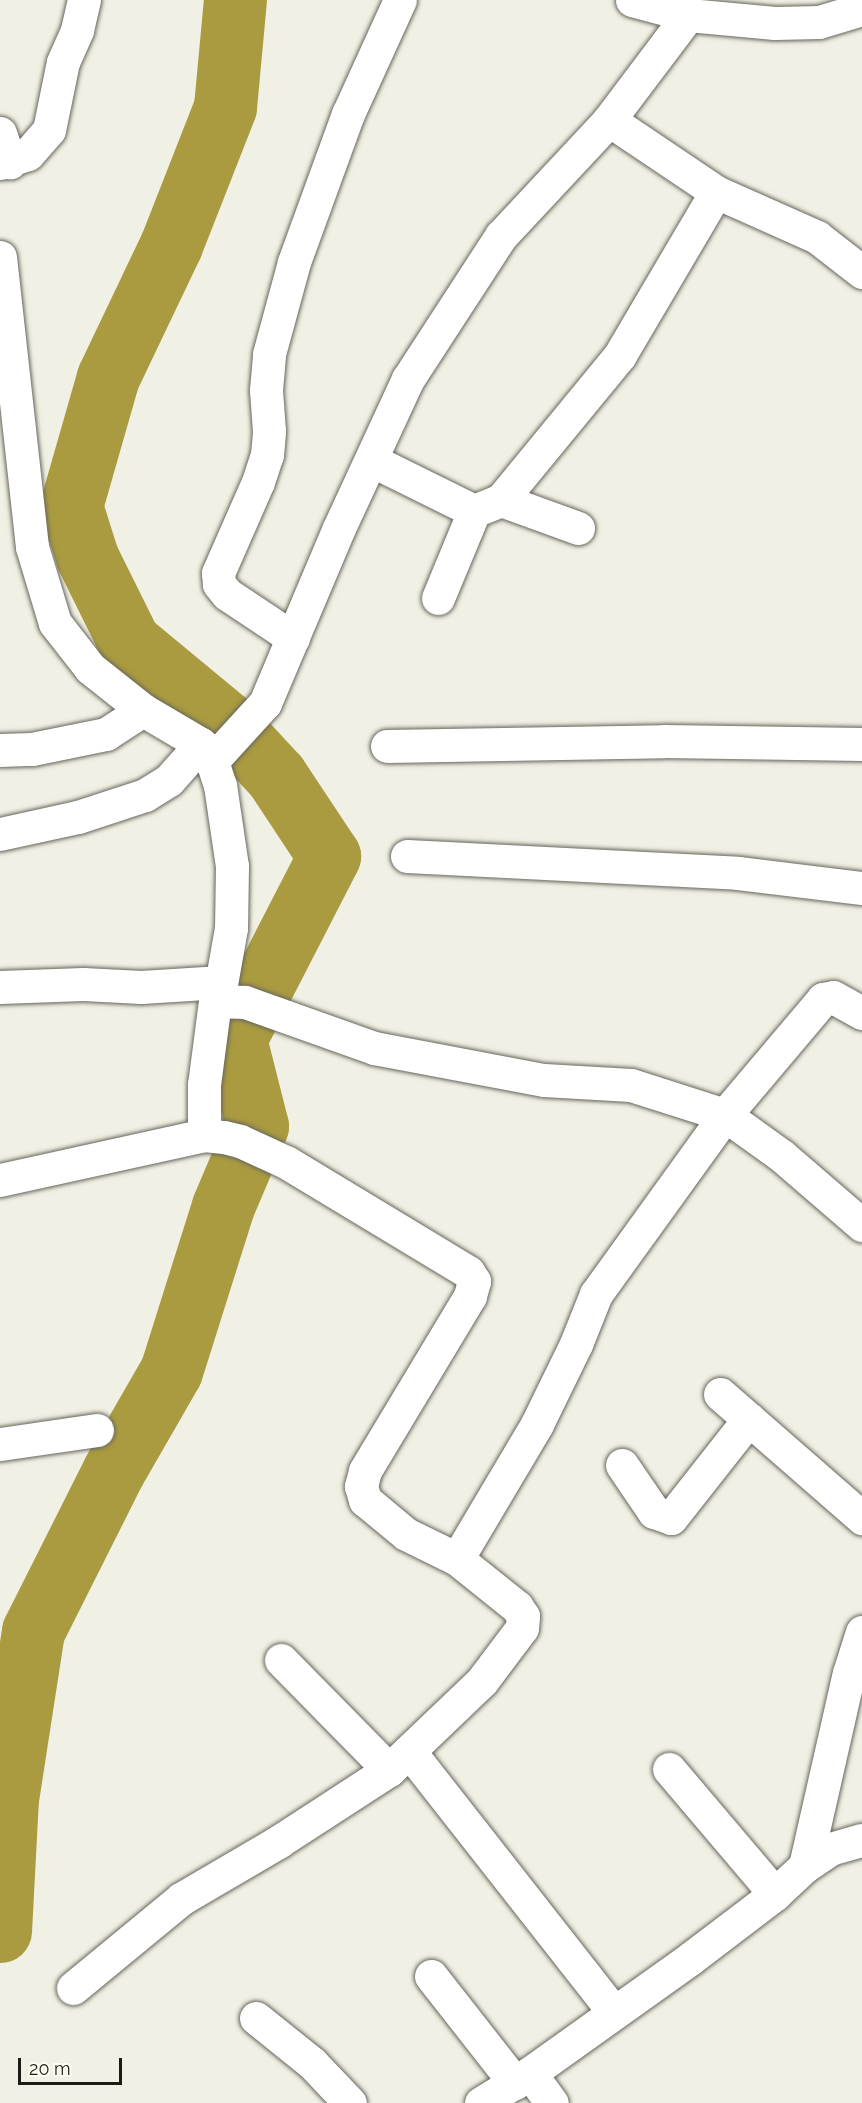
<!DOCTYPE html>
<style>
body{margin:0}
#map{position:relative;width:862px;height:2103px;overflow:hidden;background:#f1f0e4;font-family:Raleway,sans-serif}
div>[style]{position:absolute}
.river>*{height:63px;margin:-31.5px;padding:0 31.5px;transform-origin:31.5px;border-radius:31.5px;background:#aa9b40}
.roads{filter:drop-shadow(0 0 2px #67665c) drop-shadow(0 0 2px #67665c)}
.street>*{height:33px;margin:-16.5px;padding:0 16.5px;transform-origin:16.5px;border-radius:16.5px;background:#fff}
span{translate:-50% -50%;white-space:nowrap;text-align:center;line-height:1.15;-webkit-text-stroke:6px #fefdf1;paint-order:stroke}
.scale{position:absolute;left:18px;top:2058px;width:104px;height:27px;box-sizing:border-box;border:3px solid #1c1b17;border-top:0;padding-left:8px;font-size:18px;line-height:21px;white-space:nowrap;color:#1c1b17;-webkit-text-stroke:4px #fefdf1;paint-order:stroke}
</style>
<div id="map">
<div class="river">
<i style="left:0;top:1931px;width:132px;rotate:-87deg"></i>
<i style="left:7px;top:1799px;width:170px;rotate:-81.2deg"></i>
<i style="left:33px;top:1631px;width:180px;rotate:-63.3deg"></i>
<i style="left:114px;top:1470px;width:114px;rotate:-60.1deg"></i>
<i style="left:171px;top:1371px;width:173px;rotate:-72.5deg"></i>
<i style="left:223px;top:1206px;width:87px;rotate:-67deg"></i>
<i style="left:257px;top:1126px;width:90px;rotate:-104.2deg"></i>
<i style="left:235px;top:1039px;width:206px;rotate:-62.8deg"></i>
<i style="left:329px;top:856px;width:96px;rotate:-123.5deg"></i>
<i style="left:276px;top:776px;width:71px;rotate:-132.7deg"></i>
<i style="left:228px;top:724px;width:129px;rotate:-140.4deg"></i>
<i style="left:129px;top:642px;width:95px;rotate:-116.3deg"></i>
<i style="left:87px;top:557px;width:53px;rotate:-107.4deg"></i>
<i style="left:71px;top:506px;width:134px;rotate:-74deg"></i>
<i style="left:108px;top:377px;width:146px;rotate:-64.5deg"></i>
<i style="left:171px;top:245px;width:148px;rotate:-68.6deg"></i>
<i style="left:225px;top:107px;width:107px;rotate:-84.7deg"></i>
</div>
<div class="roads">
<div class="street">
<i style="left:632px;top:0;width:58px;rotate:15deg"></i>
<i style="left:688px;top:15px;width:87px;rotate:5.3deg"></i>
<i style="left:775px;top:23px;width:44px;rotate:-1.3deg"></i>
<i style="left:819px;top:22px;width:45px;rotate:-16.8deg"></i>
<i style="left:609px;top:120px;width:129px;rotate:33.9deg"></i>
<i style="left:716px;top:192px;width:111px;rotate:24deg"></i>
<i style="left:817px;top:237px;width:57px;rotate:37.9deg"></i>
<i style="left:0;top:133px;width:31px;rotate:71deg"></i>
<i style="left:0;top:163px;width:29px;rotate:-18deg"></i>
<i style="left:28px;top:154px;width:32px;rotate:-49deg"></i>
<i style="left:49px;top:130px;width:69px;rotate:-78.4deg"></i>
<i style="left:63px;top:62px;width:35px;rotate:-66deg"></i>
<i style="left:77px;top:30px;width:31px;rotate:-77deg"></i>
<i style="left:0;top:257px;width:292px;rotate:83.7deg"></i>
<i style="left:32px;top:547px;width:79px;rotate:73.2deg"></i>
<i style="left:55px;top:623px;width:57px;rotate:52.1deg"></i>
<i style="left:90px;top:668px;width:68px;rotate:38.4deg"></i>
<i style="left:143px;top:710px;width:67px;rotate:30.4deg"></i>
<i style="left:201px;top:744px;width:20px;rotate:57deg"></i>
<i style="left:212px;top:761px;width:25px;rotate:72deg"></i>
<i style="left:220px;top:785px;width:82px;rotate:81.6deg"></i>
<i style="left:232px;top:866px;width:62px;rotate:90.9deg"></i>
<i style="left:231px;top:928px;width:63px;rotate:100.1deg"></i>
<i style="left:220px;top:990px;width:12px;rotate:114deg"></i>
<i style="left:215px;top:1001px;width:84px;rotate:97.5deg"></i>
<i style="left:204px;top:1084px;width:51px;rotate:90deg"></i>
<i style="left:371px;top:460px;width:115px;rotate:26.3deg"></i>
<i style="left:474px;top:511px;width:29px;rotate:-22deg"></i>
<i style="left:501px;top:500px;width:188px;rotate:-50.6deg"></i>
<i style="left:620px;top:355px;width:189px;rotate:-59.5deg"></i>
<i style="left:501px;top:500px;width:82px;rotate:20deg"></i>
<i style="left:438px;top:598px;width:94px;rotate:-67.5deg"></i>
<i style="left:293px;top:638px;width:79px;rotate:-146.3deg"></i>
<i style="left:227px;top:594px;width:13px;rotate:-129deg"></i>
<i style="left:219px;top:584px;width:11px;rotate:-95deg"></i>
<i style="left:218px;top:573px;width:99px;rotate:-66.3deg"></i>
<i style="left:258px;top:482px;width:28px;rotate:-72deg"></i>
<i style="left:267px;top:455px;width:24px;rotate:-85deg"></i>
<i style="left:269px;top:431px;width:41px;rotate:-94.2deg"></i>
<i style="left:266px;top:390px;width:36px;rotate:-85deg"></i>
<i style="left:269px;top:354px;width:95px;rotate:-74.8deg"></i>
<i style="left:294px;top:262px;width:158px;rotate:-70deg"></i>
<i style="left:348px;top:114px;width:125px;rotate:-65.5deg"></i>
<i style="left:387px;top:746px;width:277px;rotate:-1deg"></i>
<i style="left:664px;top:741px;width:198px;rotate:0.9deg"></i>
<i style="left:0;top:750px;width:32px;rotate:-2deg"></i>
<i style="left:32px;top:749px;width:76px;rotate:-11.5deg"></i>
<i style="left:106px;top:734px;width:44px;rotate:-33deg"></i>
<i style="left:212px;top:761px;width:79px;rotate:-47.6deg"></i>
<i style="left:265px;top:703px;width:190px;rotate:-67.1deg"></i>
<i style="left:339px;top:528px;width:164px;rotate:-65.2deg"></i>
<i style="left:408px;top:379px;width:171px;rotate:-57deg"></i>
<i style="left:501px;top:236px;width:158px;rotate:-47deg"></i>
<i style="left:609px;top:120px;width:131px;rotate:-53deg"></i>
<i style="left:0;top:834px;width:80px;rotate:-12.3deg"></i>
<i style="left:78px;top:817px;width:71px;rotate:-18.2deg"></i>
<i style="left:145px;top:795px;width:28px;rotate:-32deg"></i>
<i style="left:169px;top:780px;width:48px;rotate:-48.4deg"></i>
<i style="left:407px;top:856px;width:331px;rotate:2.9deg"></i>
<i style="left:738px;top:873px;width:125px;rotate:6.9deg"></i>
<i style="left:0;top:987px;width:83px;rotate:-2.1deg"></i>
<i style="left:83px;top:984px;width:58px;rotate:3deg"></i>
<i style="left:141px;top:987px;width:80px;rotate:-3.6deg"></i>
<i style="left:215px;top:1001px;width:30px;rotate:2deg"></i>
<i style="left:245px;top:1002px;width:137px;rotate:19.6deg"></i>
<i style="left:374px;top:1048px;width:173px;rotate:10.7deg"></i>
<i style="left:544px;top:1080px;width:87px;rotate:3.3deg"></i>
<i style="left:631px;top:1085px;width:99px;rotate:17.7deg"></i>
<i style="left:725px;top:1115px;width:70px;rotate:35.7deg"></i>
<i style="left:782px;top:1156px;width:106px;rotate:40.8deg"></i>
<i style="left:0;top:1180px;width:209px;rotate:-12.4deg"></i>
<i style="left:204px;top:1135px;width:20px;rotate:6deg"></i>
<i style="left:224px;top:1137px;width:16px;rotate:14deg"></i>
<i style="left:240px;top:1141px;width:51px;rotate:24.5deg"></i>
<i style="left:286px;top:1162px;width:213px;rotate:31.1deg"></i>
<i style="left:468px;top:1272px;width:11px;rotate:56deg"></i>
<i style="left:474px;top:1281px;width:16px;rotate:105deg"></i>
<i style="left:470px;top:1296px;width:204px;rotate:121deg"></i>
<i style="left:365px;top:1471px;width:16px;rotate:105deg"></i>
<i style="left:361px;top:1486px;width:15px;rotate:74deg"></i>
<i style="left:365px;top:1500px;width:53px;rotate:39.7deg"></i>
<i style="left:406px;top:1534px;width:57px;rotate:26.1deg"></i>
<i style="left:720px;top:1394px;width:189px;rotate:41.1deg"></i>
<i style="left:0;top:1444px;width:98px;rotate:-8.2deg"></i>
<i style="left:622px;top:1465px;width:57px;rotate:55.8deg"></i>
<i style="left:654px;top:1512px;width:18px;rotate:19deg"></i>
<i style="left:671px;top:1518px;width:126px;rotate:-51.8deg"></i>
<i style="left:281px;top:1660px;width:154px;rotate:45.5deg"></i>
<i style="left:409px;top:1751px;width:330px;rotate:51.9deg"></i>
<i style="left:669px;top:1769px;width:164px;rotate:49.7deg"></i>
<i style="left:805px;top:1866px;width:198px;rotate:-77.2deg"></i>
<i style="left:849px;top:1673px;width:43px;rotate:-72.4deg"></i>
<i style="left:431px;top:1976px;width:136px;rotate:51.9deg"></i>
<i style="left:73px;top:1988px;width:140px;rotate:-39.5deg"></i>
<i style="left:181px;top:1899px;width:113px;rotate:-30.4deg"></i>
<i style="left:278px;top:1842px;width:132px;rotate:-33deg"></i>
<i style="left:389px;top:1770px;width:129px;rotate:-43.7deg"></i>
<i style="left:482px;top:1681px;width:66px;rotate:-53deg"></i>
<i style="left:522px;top:1628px;width:12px;rotate:-85deg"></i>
<i style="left:523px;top:1616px;width:11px;rotate:-124deg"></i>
<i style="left:517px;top:1607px;width:77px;rotate:-141.3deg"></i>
<i style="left:457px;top:1559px;width:157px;rotate:-59.3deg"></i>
<i style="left:537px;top:1424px;width:89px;rotate:-64deg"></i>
<i style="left:576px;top:1344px;width:54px;rotate:-68.2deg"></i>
<i style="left:596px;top:1294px;width:221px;rotate:-54.2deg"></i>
<i style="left:725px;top:1115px;width:152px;rotate:-49.8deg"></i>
<i style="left:823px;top:999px;width:10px;rotate:-11deg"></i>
<i style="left:833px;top:997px;width:33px;rotate:29deg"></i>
<i style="left:256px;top:2018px;width:72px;rotate:38.8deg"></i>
<i style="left:312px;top:2063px;width:55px;rotate:46.5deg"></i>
<i style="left:530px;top:2073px;width:37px;rotate:54deg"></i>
<i style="left:481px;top:2103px;width:57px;rotate:-31.5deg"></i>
<i style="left:530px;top:2073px;width:198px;rotate:-35.5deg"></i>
<i style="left:691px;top:1958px;width:106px;rotate:-37.3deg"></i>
<i style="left:775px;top:1894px;width:41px;rotate:-43deg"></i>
<i style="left:805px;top:1866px;width:30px;rotate:-34deg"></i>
<i style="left:830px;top:1849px;width:33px;rotate:-16deg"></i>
</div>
</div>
<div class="scale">20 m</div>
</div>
